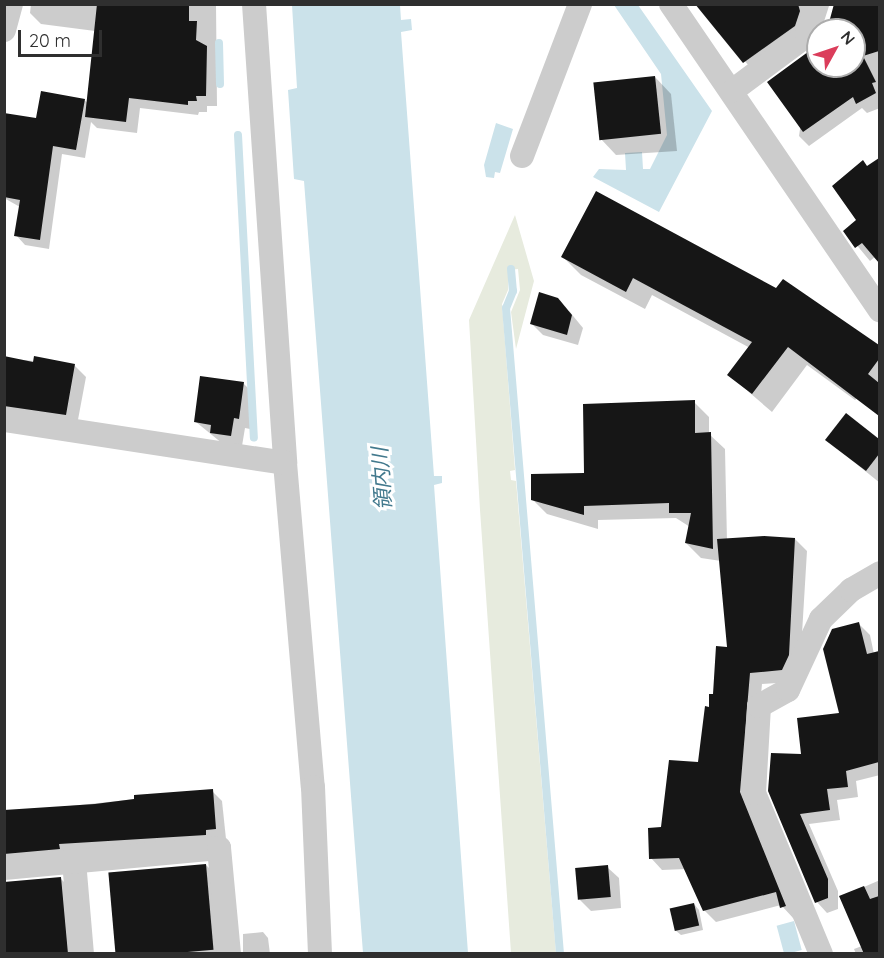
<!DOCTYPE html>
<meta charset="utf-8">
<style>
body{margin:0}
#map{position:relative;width:884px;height:958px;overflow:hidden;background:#fff;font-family:Quicksand,"Noto Sans JP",sans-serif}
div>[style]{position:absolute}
.green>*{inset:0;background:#e7ebde}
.water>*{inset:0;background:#cbe2ea;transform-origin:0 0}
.shadow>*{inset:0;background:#0003}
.stream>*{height:8px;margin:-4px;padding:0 4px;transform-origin:4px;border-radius:4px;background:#cbe2ea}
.building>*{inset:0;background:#161616;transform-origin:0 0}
.street>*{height:24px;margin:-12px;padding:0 12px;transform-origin:12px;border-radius:12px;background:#ccc}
span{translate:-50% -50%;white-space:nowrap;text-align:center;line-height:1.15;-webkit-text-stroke:6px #fff;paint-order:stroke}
.water-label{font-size:21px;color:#42798d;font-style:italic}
.frame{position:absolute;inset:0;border:6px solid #2f2f2f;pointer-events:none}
.north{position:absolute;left:806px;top:18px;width:60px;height:60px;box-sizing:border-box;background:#fff;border:2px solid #acacac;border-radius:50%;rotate:50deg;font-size:16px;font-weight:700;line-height:24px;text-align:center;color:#2f2f2f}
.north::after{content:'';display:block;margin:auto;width:21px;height:27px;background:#db3d5b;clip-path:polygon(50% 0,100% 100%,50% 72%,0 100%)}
.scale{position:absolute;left:18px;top:30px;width:84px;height:27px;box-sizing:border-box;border:3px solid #2f2f2f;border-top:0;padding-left:8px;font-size:18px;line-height:21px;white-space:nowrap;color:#2f2f2f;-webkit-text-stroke:4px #fff;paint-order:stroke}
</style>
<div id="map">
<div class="green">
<i style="clip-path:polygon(515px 215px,534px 281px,516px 349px,511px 312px,520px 290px,518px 269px,508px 270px,508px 290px,502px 304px,515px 470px,510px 471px,511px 480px,516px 481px,556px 953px,511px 953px,480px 510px,469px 320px)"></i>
</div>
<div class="water">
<i style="clip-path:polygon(292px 5px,400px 5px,401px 20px,411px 19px,412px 30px,401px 32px,434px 476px,442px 476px,442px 483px,434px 485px,468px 953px,363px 953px,304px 181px,294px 179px,288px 90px,297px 88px)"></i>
<i style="clip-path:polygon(614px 5px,638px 5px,712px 111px,659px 212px,593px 177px,599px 169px,626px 170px,625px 153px,642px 152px,643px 169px,650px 169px,667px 135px,661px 74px)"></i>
<i style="clip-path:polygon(496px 123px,513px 129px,500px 173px,495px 172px,494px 178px,486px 177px,484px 165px)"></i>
<i style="left:794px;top:921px;width:30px;height:18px;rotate:75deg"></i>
</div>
<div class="shadow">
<i style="clip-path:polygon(31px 4px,216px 4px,217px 106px,207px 106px,207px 112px,199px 112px,198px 115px,140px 108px,137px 133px,97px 128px,91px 122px,85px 158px,62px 154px,49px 249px,25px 245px,16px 235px,20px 207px,4px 198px,5px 178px,37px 120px,84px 100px,88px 103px,95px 31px,41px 24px,30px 13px)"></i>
<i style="clip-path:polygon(697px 4px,809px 4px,811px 16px,754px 72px)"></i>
<i style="clip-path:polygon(857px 4px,880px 4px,880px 108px,867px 113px,862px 108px,809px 146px,799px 136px,811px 52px,818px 58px,818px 66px,854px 66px,854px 30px,828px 30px)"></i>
<i style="clip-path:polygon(655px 77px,671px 94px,677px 151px,616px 155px,600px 138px)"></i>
<i style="clip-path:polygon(880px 160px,880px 261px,876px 256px,870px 261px,845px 231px,858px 220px,868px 167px)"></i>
<i style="clip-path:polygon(563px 257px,875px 343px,880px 348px,880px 380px,855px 400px,807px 365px,772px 412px,729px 375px,750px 348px,652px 295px,645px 309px,581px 275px)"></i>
<i style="clip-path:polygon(569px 311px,583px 328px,578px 345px,543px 335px,531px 323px)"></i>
<i style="clip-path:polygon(4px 358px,74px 365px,86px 377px,77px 425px,4px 410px)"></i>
<i style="clip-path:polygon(243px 383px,255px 395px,250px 429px,245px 428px,242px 446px,223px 444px,196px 422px)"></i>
<i style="clip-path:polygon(694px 402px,709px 417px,709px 434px,725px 449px,727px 541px,795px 539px,807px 551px,800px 667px,793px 682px,762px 684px,751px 805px,794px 919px,781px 905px,716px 922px,704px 910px,686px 869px,662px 870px,651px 858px,662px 828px,700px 763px,710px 708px,729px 649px,721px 561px,701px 558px,686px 543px,690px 527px,676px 518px,598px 520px,598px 529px,547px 514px,532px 499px,586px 475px)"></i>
<i style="clip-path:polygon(855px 422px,880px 441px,880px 483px,828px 441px)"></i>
<i style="clip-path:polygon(859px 624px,870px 635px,874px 654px,880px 652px,880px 775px,856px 781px,858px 797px,837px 800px,840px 820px,809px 824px,838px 891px,838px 909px,827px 913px,817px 902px,770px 790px,841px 714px)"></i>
<i style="clip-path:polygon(212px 791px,222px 801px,226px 839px,4px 868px,4px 813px)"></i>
<i style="clip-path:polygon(206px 865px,217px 876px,224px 954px,119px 954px)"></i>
<i style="clip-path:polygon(607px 867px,619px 878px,621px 908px,591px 911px,580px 900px)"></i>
<i style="clip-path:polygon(61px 879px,72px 890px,79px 954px,4px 954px)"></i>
<i style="clip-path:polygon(880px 880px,880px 954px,856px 954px,854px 949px,862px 946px,841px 897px)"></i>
<i style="clip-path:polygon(694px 904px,699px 910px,703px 930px,681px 935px,675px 930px,671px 909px)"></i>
<i style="clip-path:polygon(263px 932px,268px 938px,270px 954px,243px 954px,243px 934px)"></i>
</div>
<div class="stream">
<i style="left:219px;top:43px;width:41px;rotate:88.6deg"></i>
<i style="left:238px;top:135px;width:303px;rotate:87deg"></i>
<i style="left:511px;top:269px;width:22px;rotate:85deg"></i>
<i style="left:513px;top:291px;width:18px;rotate:112deg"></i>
<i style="left:506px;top:308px;width:648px;rotate:85.22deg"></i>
</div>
<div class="building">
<i style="clip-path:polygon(97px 4px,189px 4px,189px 21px,197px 21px,196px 40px,207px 46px,206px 96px,196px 96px,197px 101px,188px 101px,188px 105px,129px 98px,126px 122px,85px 117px)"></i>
<i style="clip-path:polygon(695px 4px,798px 4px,800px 11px,795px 26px,743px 63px)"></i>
<i style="clip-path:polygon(834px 4px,879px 4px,879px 51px,863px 56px,876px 82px,872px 83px,876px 93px,856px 104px,853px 97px,803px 132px,767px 82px,812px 49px,818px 66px,854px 66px,854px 30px,827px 30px)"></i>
<i style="left:655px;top:76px;width:58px;height:62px;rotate:84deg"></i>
<i style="clip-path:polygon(41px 91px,85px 99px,76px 150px,53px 146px,40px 240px,14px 236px,20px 200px,4px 197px,4px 113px,36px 118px)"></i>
<i style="clip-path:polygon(879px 158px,879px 263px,862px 243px,855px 248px,843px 231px,856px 220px,832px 186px,863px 160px,867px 166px)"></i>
<i style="clip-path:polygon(596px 191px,776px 288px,783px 279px,879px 345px,879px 359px,868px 374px,879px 383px,879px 416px,788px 347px,752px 394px,727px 375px,752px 342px,633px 278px,626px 292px,561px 257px)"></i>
<i style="clip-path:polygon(539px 292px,558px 298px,572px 315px,567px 335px,530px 324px)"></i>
<i style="clip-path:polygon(4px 356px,33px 362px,34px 356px,75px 364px,66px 415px,4px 406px)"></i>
<i style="clip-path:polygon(200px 376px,244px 382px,239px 419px,234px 418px,231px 436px,210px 433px,211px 425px,194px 422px)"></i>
<i style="clip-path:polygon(695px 400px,695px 433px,711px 432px,713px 549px,685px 543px,691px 513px,669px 513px,669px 503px,584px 506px,584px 515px,531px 500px,531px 474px,584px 473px,583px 404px)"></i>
<i style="clip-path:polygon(846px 413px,879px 439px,879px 454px,866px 471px,825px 440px)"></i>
<i style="clip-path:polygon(764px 536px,795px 538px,789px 655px,782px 670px,750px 673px,740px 792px,786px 906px,780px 908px,776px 892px,703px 911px,679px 858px,649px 859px,648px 828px,661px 827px,669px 760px,698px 762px,705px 706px,709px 707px,709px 694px,713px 694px,716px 646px,727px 647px,717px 539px)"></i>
<i style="clip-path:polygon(859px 622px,867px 654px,879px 651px,879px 762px,846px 771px,848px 787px,827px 789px,830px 810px,800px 814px,828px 879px,828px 898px,815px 903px,768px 791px,771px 753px,801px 754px,797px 718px,839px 713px,823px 649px,832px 629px)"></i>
<i style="clip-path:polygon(213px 789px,216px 829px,206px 830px,206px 835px,59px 844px,60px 849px,4px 854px,4px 810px,95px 804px,134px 799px,134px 795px)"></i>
<i style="left:206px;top:864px;width:86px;height:98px;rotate:85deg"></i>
<i style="left:608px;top:865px;width:32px;height:33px;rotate:85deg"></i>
<i style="clip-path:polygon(61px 877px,68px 954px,4px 954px,4px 882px)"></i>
<i style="clip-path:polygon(864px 886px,870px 899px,879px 896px,879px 954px,864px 954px,839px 896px)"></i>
<i style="left:694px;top:903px;width:23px;height:25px;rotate:77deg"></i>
</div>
<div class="street">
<i style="left:254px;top:4px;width:460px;rotate:86.1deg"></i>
<i style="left:285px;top:463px;width:325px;rotate:85.1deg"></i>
<i style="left:313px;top:787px;width:167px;rotate:87.6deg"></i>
<i style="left:671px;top:4px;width:371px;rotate:55.7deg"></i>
<i style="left:4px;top:30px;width:27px;rotate:-75deg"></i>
<i style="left:732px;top:91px;width:94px;rotate:-36.7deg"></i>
<i style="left:807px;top:35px;width:33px;rotate:-72deg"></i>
<i style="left:522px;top:156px;width:163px;rotate:-69.1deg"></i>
<i style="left:4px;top:420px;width:284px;rotate:8.7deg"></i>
<i style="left:74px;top:861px;width:93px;rotate:85.1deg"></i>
<i style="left:4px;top:868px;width:216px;rotate:-5.3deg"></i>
<i style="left:219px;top:848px;width:106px;rotate:84.6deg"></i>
<i style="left:821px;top:954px;width:174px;rotate:-112.6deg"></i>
<i style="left:754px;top:793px;width:87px;rotate:-86.7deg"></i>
<i style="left:759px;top:706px;width:33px;rotate:-29deg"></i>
<i style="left:788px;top:690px;width:78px;rotate:-65.1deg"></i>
<i style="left:821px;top:619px;width:42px;rotate:-44deg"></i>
<i style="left:851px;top:590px;width:34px;rotate:-30deg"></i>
</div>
<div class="water-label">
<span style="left:381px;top:479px;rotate:-94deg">領内川</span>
</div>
<div class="frame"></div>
<div class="north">N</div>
<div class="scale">20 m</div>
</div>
